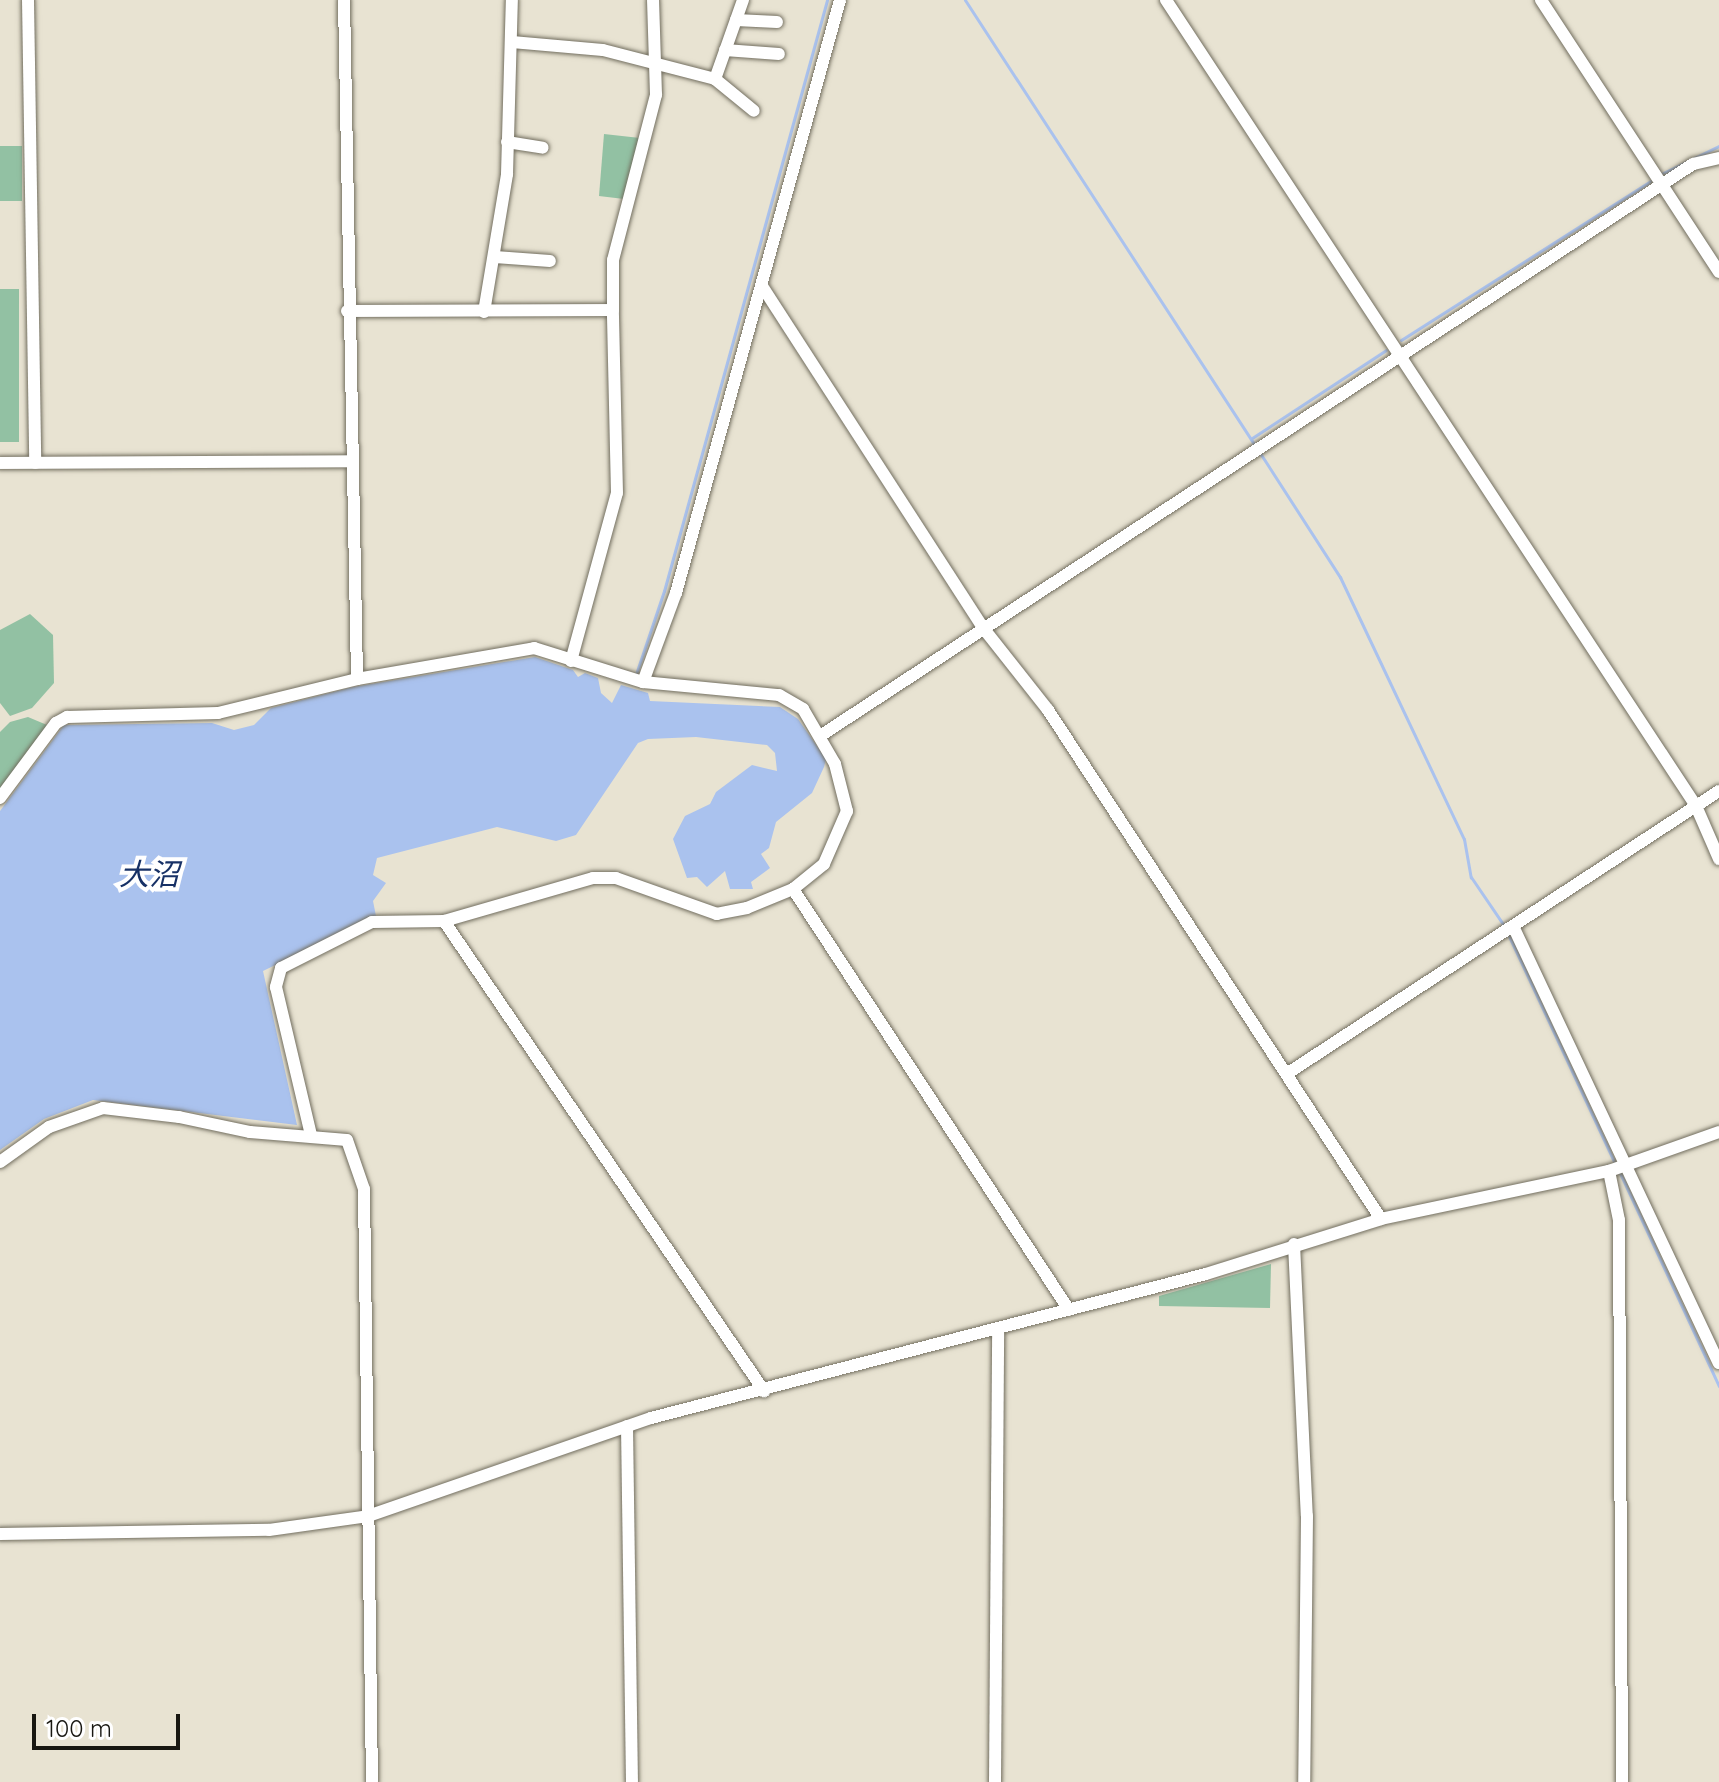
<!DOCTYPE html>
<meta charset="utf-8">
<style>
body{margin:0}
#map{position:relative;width:1719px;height:1782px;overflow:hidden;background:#e8e3d2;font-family:Quicksand,"Noto Sans JP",sans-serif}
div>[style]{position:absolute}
.green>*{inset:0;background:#92c1a3;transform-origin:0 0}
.water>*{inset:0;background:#aac2ee}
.stream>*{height:3px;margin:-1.5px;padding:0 1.5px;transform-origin:1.5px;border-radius:1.5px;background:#aac2ee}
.roads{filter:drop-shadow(0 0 2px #726e5f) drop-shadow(0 0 2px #726e5f)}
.minor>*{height:12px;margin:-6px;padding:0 6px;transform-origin:6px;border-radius:6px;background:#fff}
span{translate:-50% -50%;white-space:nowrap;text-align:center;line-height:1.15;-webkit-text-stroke:8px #fff;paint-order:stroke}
.water-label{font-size:30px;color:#173166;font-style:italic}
.scale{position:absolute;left:32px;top:1714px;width:148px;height:36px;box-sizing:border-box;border:4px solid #181711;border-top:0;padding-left:10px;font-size:24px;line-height:28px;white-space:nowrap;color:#181711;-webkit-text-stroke:6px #fff;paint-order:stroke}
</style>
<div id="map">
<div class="green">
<i style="clip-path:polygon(604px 134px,640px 138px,624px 199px,599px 196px)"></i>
<i style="left:0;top:146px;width:22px;height:55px"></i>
<i style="left:0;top:289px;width:19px;height:153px"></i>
<i style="clip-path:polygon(30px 614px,53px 635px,54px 683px,32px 708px,10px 716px,0 703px,0 630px)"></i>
<i style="clip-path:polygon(28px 717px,47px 725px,47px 730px,0 789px,0 732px,10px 722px)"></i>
<i style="clip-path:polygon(1271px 1264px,1270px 1308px,1159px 1306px,1159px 1296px)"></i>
</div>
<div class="water">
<i style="clip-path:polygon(535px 657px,573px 670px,578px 677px,585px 673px,598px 678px,601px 693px,612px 703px,621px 685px,648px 693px,650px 701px,780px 707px,798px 719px,826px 759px,824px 767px,812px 793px,776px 822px,769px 848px,761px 854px,770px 868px,751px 882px,753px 889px,730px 889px,725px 871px,707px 887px,697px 877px,687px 878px,673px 839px,685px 816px,710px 804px,716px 792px,752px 765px,777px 771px,775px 753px,767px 745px,696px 737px,648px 739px,638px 743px,576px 835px,556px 841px,497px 827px,377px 858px,373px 875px,386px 883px,373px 901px,376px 916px,263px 971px,297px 1125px,93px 1100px,44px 1119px,0 1150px,0 811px,64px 725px,212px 723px,234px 730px,254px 725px,271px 708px,353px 687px)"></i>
</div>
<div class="stream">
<i style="left:965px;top:0;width:530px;rotate:56.94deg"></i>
<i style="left:1661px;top:174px;width:64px;rotate:-25.8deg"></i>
<i style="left:1401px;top:340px;width:296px;rotate:-32.5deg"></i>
<i style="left:1252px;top:438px;width:160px;rotate:-33.3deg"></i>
<i style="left:1260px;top:453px;width:148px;rotate:57.2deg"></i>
<i style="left:1340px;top:577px;width:290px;rotate:64.7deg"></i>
<i style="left:1464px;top:839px;width:39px;rotate:80deg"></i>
<i style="left:1471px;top:877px;width:60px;rotate:55.8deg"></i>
<i style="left:635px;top:677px;width:91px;rotate:-71.4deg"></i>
<i style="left:664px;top:591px;width:613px;rotate:-74.58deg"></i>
<i style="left:1508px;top:934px;width:256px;rotate:65deg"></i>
<i style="left:1620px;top:1173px;width:235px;rotate:65.1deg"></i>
</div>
<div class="roads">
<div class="minor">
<i style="left:28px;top:0;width:463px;rotate:89.1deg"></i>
<i style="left:344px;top:0;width:679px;rotate:88.9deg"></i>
<i style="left:743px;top:0;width:84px;rotate:109.5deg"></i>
<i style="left:715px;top:79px;width:50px;rotate:39.4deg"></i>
<i style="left:1166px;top:0;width:965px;rotate:56.67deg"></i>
<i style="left:1696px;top:806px;width:58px;rotate:66.5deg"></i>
<i style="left:1541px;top:0;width:325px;rotate:56.8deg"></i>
<i style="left:736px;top:20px;width:41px;rotate:2.8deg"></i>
<i style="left:512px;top:42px;width:91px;rotate:5deg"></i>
<i style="left:603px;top:50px;width:116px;rotate:14.5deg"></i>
<i style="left:725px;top:50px;width:54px;rotate:4.2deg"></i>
<i style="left:507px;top:142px;width:36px;rotate:9deg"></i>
<i style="left:495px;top:257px;width:55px;rotate:4.2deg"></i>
<i style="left:762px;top:286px;width:409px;rotate:57.1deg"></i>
<i style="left:984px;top:629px;width:103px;rotate:51.7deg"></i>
<i style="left:1048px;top:710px;width:608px;rotate:56.81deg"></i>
<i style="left:347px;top:311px;width:266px;rotate:-0.2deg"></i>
<i style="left:613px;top:310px;width:50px;rotate:-90deg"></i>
<i style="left:613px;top:260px;width:171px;rotate:-75.4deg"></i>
<i style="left:656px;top:95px;width:95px;rotate:-91.8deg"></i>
<i style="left:484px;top:312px;width:140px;rotate:-80.5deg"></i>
<i style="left:507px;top:174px;width:174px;rotate:-88.4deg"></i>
<i style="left:0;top:463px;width:350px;rotate:-0.3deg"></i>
<i style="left:571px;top:661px;width:174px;rotate:-74.7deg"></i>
<i style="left:617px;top:493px;width:183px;rotate:-91.3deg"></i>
<i style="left:643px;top:682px;width:95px;rotate:-69.7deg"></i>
<i style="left:676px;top:593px;width:615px;rotate:-74.54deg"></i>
<i style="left:820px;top:736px;width:1044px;rotate:-33.23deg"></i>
<i style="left:1693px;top:164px;width:27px;rotate:-13deg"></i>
<i style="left:0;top:798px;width:94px;rotate:-53.3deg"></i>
<i style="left:56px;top:723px;width:13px;rotate:-29deg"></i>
<i style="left:67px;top:717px;width:151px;rotate:-1.5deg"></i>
<i style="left:218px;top:713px;width:143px;rotate:-13.7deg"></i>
<i style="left:357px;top:679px;width:180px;rotate:-9.9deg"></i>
<i style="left:534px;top:648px;width:114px;rotate:17.3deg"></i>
<i style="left:643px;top:682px;width:137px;rotate:5.5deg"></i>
<i style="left:779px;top:695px;width:28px;rotate:30deg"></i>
<i style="left:803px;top:709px;width:64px;rotate:59.8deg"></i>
<i style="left:835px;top:764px;width:49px;rotate:75.7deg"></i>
<i style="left:847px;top:811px;width:58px;rotate:113.5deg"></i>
<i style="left:824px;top:864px;width:40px;rotate:141deg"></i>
<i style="left:793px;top:889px;width:50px;rotate:157.6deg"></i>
<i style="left:747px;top:908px;width:31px;rotate:169deg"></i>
<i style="left:717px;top:914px;width:107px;rotate:-160.4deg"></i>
<i style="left:616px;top:878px;width:23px;rotate:180deg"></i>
<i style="left:593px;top:878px;width:155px;rotate:163.9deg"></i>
<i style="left:444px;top:921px;width:72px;rotate:179.2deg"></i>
<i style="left:372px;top:922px;width:102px;rotate:153.2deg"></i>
<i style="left:281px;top:968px;width:20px;rotate:105deg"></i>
<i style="left:276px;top:987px;width:152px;rotate:76.7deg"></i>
<i style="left:793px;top:889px;width:503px;rotate:56.75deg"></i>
<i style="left:444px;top:921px;width:569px;rotate:55.75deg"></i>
<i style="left:1513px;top:926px;width:483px;rotate:64.8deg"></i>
<i style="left:1288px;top:1073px;width:515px;rotate:-33.2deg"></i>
<i style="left:0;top:1162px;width:60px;rotate:-35.5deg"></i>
<i style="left:49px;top:1127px;width:57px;rotate:-19.4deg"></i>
<i style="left:103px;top:1108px;width:77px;rotate:6.8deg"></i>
<i style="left:179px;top:1117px;width:73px;rotate:11.9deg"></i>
<i style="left:250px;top:1132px;width:97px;rotate:4.7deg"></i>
<i style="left:347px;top:1140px;width:52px;rotate:70.9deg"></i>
<i style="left:364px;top:1189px;width:593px;rotate:89.23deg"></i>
<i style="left:1609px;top:1171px;width:50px;rotate:78.5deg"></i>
<i style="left:1619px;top:1220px;width:562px;rotate:89.69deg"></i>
<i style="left:1294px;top:1244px;width:272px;rotate:87.3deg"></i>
<i style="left:1307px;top:1516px;width:266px;rotate:90.6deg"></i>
<i style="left:627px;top:1426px;width:356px;rotate:89.2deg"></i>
<i style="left:0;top:1534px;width:269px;rotate:-0.9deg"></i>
<i style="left:269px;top:1530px;width:100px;rotate:-8deg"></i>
<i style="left:368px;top:1516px;width:299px;rotate:-19.1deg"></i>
<i style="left:651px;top:1418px;width:573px;rotate:-14.55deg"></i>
<i style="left:1206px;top:1274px;width:183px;rotate:-17.4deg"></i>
<i style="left:1381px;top:1219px;width:233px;rotate:-11.9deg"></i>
<i style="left:1609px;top:1171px;width:117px;rotate:-19.5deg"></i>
<i style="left:995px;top:1782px;width:453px;rotate:-89.6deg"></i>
</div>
</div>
<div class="water-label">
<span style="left:149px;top:874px">大沼</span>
</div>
<div class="scale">100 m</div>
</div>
